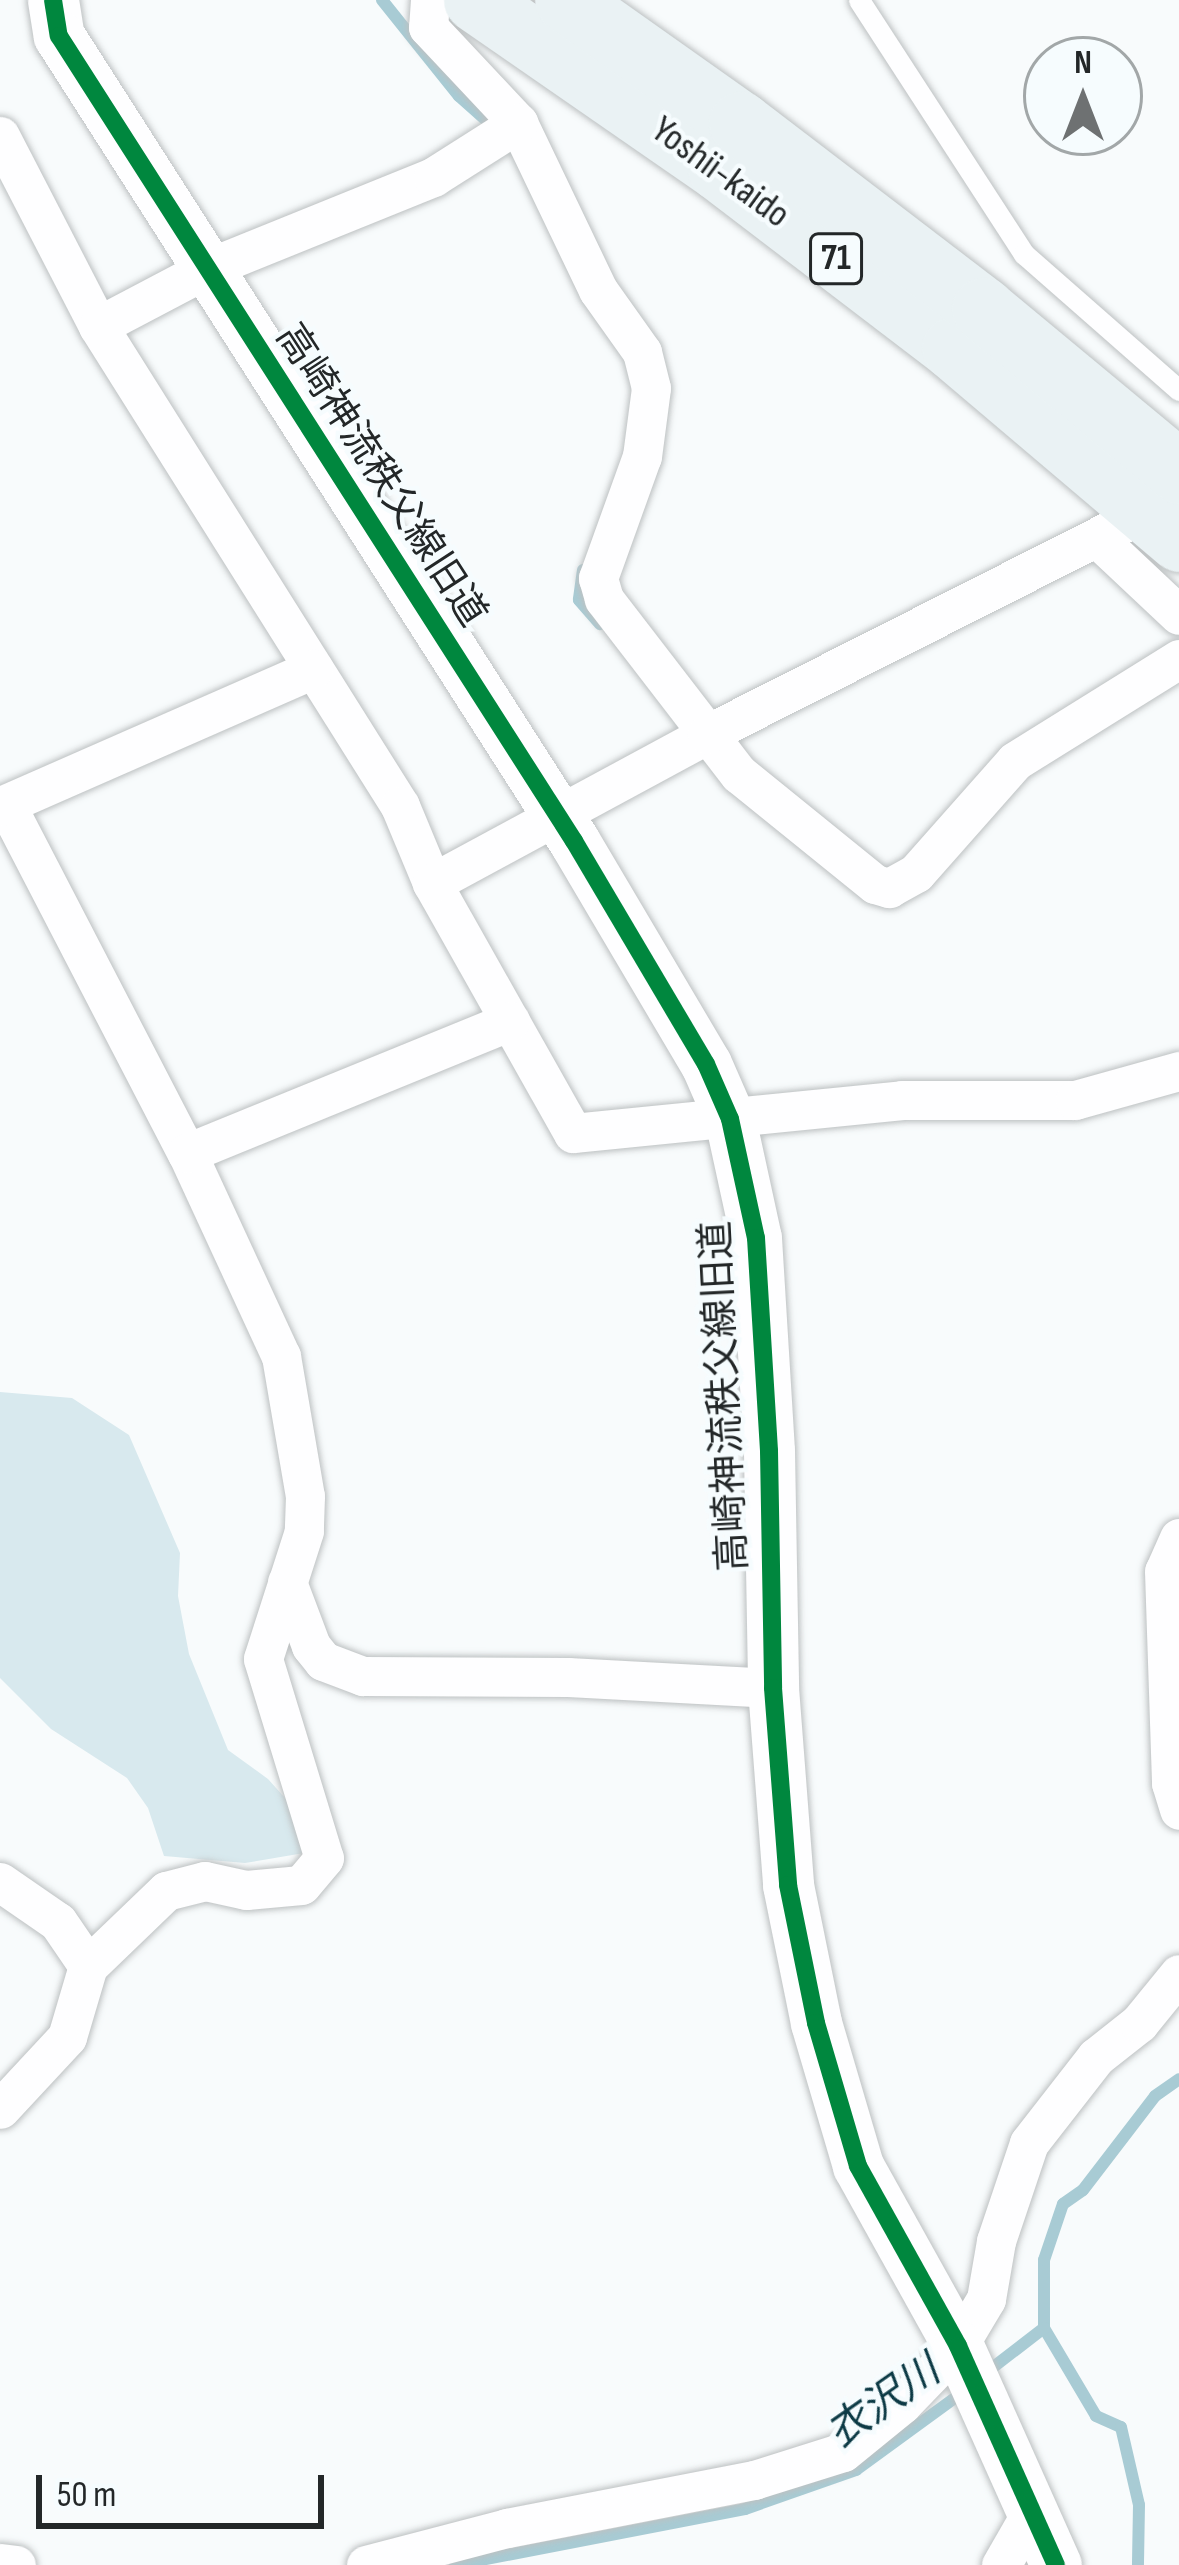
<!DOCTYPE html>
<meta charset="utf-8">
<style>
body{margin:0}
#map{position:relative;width:1179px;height:2565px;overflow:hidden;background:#f8fbfc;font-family:"Sofia Sans Condensed","Noto Sans JP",sans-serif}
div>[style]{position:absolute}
.green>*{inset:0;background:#d8e9ee}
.stream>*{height:12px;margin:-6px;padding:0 6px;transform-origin:6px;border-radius:6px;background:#a8cbd4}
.roads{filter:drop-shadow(0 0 3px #bdc1c2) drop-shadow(0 0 3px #bdc1c2)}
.service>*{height:21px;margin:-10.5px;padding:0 10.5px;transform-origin:10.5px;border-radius:10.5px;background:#fefeff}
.minor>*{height:39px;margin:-19.5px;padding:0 19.5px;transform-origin:19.5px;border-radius:19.5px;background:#fefeff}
.tertiary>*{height:51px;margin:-25.5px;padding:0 25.5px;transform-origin:25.5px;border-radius:25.5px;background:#fefeff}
.primary>*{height:63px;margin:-31.5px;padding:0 31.5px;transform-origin:31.5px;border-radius:31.5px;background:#eaf2f4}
.cycleway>*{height:18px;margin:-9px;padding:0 9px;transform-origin:9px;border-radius:9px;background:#00873e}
span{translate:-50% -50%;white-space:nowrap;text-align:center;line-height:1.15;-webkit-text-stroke:9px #f6fcfe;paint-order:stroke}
.shield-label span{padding:3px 9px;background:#f6fcfe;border:3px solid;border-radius:9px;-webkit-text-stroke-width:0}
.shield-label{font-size:36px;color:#232728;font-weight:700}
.street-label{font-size:39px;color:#232728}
.water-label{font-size:42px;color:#0c3a45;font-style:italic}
.north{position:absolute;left:1023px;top:36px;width:120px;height:120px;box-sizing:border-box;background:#f6fcfe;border:3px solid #a2a7a8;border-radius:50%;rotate:0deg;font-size:33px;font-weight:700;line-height:48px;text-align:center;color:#232728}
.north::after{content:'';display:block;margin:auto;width:42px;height:54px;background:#6e7172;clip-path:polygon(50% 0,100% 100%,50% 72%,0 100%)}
.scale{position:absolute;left:36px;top:2475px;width:288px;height:54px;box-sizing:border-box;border:6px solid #232728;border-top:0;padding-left:15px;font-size:36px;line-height:42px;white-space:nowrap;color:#232728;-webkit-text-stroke:9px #f6fcfe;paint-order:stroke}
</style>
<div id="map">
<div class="green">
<i style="clip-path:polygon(0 1392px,72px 1398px,129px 1435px,180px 1553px,178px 1596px,189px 1654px,228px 1750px,268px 1779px,303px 1818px,310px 1852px,245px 1863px,164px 1856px,148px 1808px,127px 1778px,51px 1729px,0 1678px)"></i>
</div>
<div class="stream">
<i style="left:382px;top:0;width:123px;rotate:51.3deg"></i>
<i style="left:459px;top:96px;width:50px;rotate:41.7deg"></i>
<i style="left:583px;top:570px;width:30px;rotate:98deg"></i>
<i style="left:579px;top:600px;width:32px;rotate:49deg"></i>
<i style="left:1044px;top:2328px;width:68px;rotate:-90deg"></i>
<i style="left:1044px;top:2260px;width:59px;rotate:-71.3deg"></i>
<i style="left:1063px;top:2204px;width:24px;rotate:-35deg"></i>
<i style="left:1083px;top:2190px;width:118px;rotate:-52.5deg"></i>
<i style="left:1155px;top:2096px;width:29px;rotate:-35deg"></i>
<i style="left:1044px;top:2328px;width:102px;rotate:59.4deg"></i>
<i style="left:1096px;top:2416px;width:27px;rotate:24deg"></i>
<i style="left:1121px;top:2427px;width:80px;rotate:77deg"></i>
<i style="left:1139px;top:2505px;width:60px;rotate:91deg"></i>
<i style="left:983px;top:2375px;width:77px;rotate:-37.6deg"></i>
<i style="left:455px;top:2565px;width:295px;rotate:-10.9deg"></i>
<i style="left:745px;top:2509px;width:118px;rotate:-19.4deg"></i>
<i style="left:856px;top:2470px;width:132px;rotate:-36.1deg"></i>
</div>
<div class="roads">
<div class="service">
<i style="left:859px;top:0;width:303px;rotate:57deg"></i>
<i style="left:1024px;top:254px;width:206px;rotate:41.3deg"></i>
</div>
<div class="minor">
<i style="left:430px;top:0;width:27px;rotate:94deg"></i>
<i style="left:428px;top:27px;width:132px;rotate:46.8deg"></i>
<i style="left:518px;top:123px;width:185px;rotate:64.4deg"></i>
<i style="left:598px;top:290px;width:76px;rotate:54.6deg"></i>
<i style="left:642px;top:352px;width:37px;rotate:76deg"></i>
<i style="left:651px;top:388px;width:69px;rotate:97.5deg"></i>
<i style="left:642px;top:456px;width:130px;rotate:109.8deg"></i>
<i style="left:598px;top:578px;width:22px;rotate:74deg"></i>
<i style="left:604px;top:599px;width:221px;rotate:52.4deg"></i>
<i style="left:739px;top:774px;width:175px;rotate:39deg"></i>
<i style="left:875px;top:884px;width:15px;rotate:16deg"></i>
<i style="left:889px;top:888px;width:31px;rotate:-29deg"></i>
<i style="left:916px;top:873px;width:149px;rotate:-48.5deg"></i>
<i style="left:1015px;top:761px;width:193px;rotate:-31.9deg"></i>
<i style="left:0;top:136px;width:214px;rotate:62.7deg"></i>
<i style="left:98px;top:326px;width:567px;rotate:57.82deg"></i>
<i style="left:400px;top:806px;width:83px;rotate:67.4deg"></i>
<i style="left:432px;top:883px;width:287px;rotate:60.6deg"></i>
<i style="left:573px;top:1133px;width:331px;rotate:-5.7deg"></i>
<i style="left:902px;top:1100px;width:173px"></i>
<i style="left:1075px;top:1100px;width:108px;rotate:-15.6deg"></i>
<i style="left:98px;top:326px;width:124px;rotate:-27.8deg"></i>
<i style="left:208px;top:268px;width:243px;rotate:-22deg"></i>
<i style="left:433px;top:177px;width:101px;rotate:-32.4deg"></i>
<i style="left:1097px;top:538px;width:112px;rotate:43.2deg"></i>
<i style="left:0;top:805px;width:18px;rotate:45deg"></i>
<i style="left:13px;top:818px;width:377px;rotate:62.6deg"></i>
<i style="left:187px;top:1153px;width:224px;rotate:65.2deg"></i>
<i style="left:281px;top:1356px;width:142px;rotate:80.3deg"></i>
<i style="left:305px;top:1496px;width:35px;rotate:92deg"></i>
<i style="left:304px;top:1531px;width:134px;rotate:107.8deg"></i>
<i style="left:263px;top:1659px;width:208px;rotate:73deg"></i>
<i style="left:324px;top:1858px;width:35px;rotate:130deg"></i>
<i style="left:301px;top:1885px;width:55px;rotate:174.8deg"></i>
<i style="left:246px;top:1890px;width:42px;rotate:-167.6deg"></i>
<i style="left:205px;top:1881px;width:40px;rotate:165.6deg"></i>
<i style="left:166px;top:1891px;width:108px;rotate:136.1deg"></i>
<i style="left:1px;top:806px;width:341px;rotate:-23.7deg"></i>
<i style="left:432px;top:883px;width:313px;rotate:-28.4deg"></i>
<i style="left:707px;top:734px;width:510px;rotate:-26.82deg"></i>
<i style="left:187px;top:1153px;width:349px;rotate:-22.2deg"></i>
<i style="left:1179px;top:1538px;width:36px;rotate:114deg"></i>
<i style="left:1164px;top:1571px;width:212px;rotate:88.1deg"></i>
<i style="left:1171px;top:1783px;width:28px;rotate:73deg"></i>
<i style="left:287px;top:1582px;width:68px;rotate:69.4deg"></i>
<i style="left:311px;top:1646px;width:19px;rotate:51deg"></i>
<i style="left:323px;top:1661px;width:43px;rotate:20.6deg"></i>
<i style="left:363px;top:1676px;width:205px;rotate:0.3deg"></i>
<i style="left:568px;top:1677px;width:205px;rotate:3.1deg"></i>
<i style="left:0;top:1882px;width:70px;rotate:34.6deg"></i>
<i style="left:58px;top:1922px;width:53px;rotate:55.7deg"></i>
<i style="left:88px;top:1966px;width:74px;rotate:106.5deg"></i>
<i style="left:67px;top:2037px;width:98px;rotate:132.9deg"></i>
<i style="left:0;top:2563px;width:16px;rotate:7deg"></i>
<i style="left:366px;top:2565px;width:146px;rotate:-14.7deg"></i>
<i style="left:507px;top:2528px;width:252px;rotate:-11deg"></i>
<i style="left:754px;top:2480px;width:93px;rotate:-17.5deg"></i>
<i style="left:843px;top:2452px;width:76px;rotate:-39.1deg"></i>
<i style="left:902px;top:2404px;width:81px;rotate:-46deg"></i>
<i style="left:958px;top:2346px;width:55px;rotate:-59.2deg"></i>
<i style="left:986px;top:2299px;width:59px;rotate:-80.2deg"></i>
<i style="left:996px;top:2241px;width:103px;rotate:-71.4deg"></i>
<i style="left:1029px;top:2143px;width:109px;rotate:-52.1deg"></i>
<i style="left:1096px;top:2057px;width:55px;rotate:-38.3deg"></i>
<i style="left:1139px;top:2023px;width:63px;rotate:-50.8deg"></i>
<i style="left:1001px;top:2565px;width:62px;rotate:-60.1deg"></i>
</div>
<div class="tertiary">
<i style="left:53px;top:0;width:36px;rotate:81deg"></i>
<i style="left:59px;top:36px;width:956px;rotate:57.39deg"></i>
<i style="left:574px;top:841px;width:259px;rotate:59.4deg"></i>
<i style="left:706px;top:1064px;width:60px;rotate:66.4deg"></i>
<i style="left:730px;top:1119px;width:122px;rotate:77.7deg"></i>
<i style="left:756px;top:1238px;width:213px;rotate:86.5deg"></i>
<i style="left:769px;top:1451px;width:237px;rotate:89deg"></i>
<i style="left:773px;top:1688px;width:198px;rotate:85.6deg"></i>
<i style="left:788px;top:1885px;width:141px;rotate:78.5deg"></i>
<i style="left:816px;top:2023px;width:149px;rotate:73.6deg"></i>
<i style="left:858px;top:2166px;width:206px;rotate:60.9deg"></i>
<i style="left:958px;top:2346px;width:240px;rotate:65.9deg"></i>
</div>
<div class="primary">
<i style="left:475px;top:0;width:297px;rotate:34.7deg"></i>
<i style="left:719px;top:169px;width:295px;rotate:37.4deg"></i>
<i style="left:953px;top:348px;width:297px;rotate:40.3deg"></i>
<i style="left:566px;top:0;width:213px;rotate:35.3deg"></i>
<i style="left:740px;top:123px;width:306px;rotate:37.4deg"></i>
<i style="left:983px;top:309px;width:255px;rotate:39.7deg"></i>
</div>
</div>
<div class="cycleway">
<i style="left:53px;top:0;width:36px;rotate:81deg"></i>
<i style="left:59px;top:36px;width:956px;rotate:57.39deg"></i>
<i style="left:574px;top:841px;width:259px;rotate:59.4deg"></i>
<i style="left:706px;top:1064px;width:60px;rotate:66.4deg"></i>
<i style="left:730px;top:1119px;width:122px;rotate:77.7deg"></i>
<i style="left:756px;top:1238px;width:213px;rotate:86.5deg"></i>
<i style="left:769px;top:1451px;width:237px;rotate:89deg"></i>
<i style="left:773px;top:1688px;width:198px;rotate:85.6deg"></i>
<i style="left:788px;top:1885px;width:141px;rotate:78.5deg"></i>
<i style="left:816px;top:2023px;width:149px;rotate:73.6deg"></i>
<i style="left:858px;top:2166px;width:206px;rotate:60.9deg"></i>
<i style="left:958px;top:2346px;width:240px;rotate:65.9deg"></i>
</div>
<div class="shield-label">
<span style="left:836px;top:259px">71</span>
</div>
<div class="street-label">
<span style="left:720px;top:173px;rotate:36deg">Yoshii-kaido</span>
<span style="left:380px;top:476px;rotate:57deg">高崎神流秩父線旧道</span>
<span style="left:726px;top:1396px;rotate:-93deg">高崎神流秩父線旧道</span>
</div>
<div class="water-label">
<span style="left:884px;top:2403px;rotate:-35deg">衣沢川</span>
</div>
<div class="north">N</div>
<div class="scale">50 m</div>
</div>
